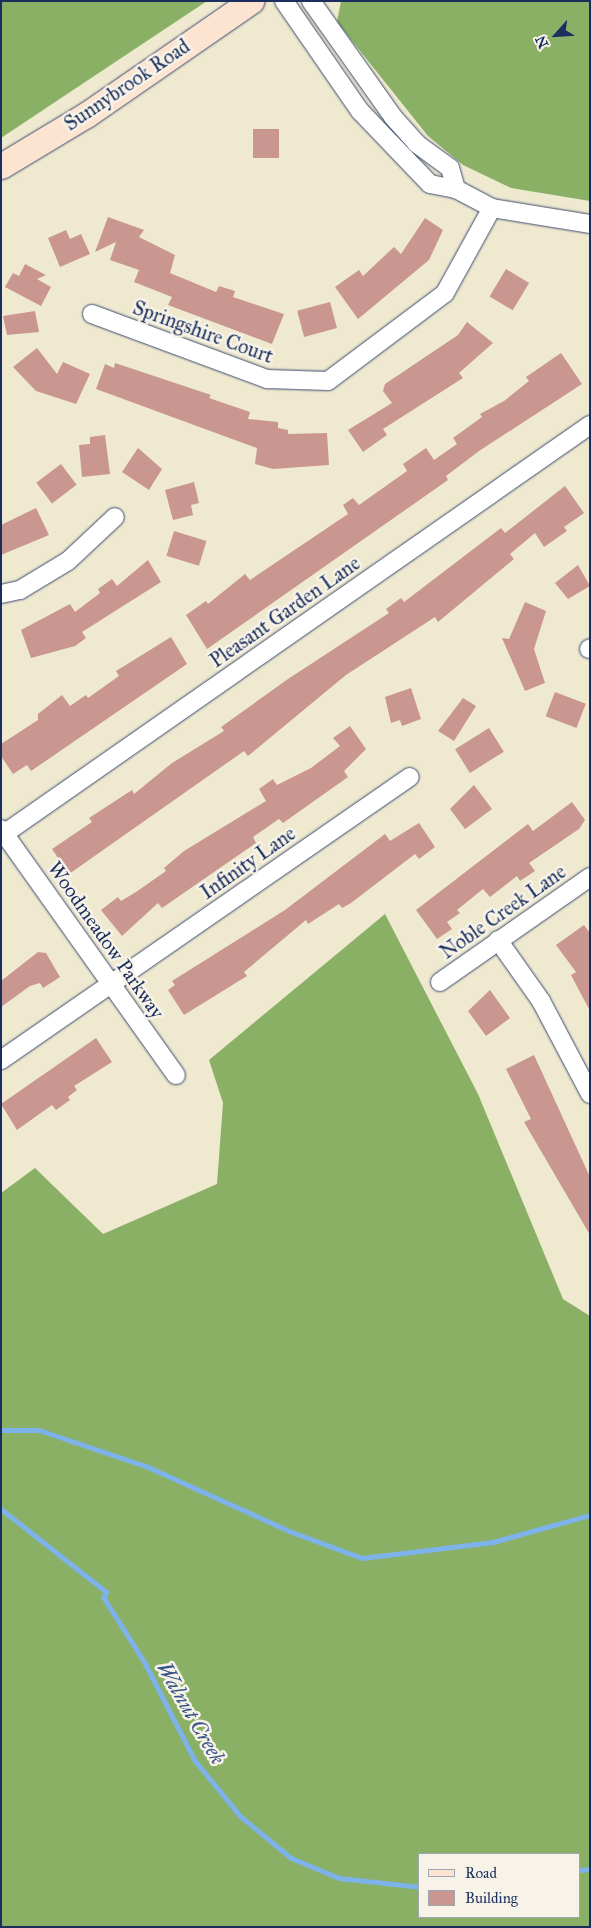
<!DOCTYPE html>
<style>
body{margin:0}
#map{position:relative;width:591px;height:1928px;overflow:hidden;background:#efe9d0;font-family:"IM FELL Great Primer",serif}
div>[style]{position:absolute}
.forest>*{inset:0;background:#8ab066}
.stream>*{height:5px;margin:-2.5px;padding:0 2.5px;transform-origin:2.5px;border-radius:2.5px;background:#7eb2eb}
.building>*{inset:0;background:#c9978f;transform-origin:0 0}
.roads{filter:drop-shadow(0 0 1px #3b4b6f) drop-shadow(0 0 1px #3b4b6f)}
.street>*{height:18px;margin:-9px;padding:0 9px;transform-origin:9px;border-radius:9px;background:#fff}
.secondary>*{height:25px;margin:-12.5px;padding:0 12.5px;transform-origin:12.5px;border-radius:12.5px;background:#fde4d1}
span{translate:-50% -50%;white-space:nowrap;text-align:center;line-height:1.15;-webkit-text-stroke:5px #f7f3e8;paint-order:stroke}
.street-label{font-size:20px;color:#1b2f5e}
.water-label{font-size:21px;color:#395688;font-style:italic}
.frame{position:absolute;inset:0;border:2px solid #1b2f5e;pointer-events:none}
.legend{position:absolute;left:418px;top:1853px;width:162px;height:65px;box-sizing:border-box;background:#f7f3e8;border:1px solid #9fa5b1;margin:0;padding:6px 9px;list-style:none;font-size:15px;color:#1b2f5e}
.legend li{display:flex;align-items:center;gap:10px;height:25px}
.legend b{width:25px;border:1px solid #9fa5b1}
.north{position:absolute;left:531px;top:10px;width:50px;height:50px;-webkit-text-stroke:4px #f7f3e8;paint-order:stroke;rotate:244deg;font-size:14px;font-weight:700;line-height:20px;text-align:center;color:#1b2f5e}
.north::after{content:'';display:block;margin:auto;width:18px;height:22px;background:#1b2f5e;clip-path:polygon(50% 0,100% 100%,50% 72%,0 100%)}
</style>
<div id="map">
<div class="forest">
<i style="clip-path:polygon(1px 1px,207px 1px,1px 138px)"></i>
<i style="clip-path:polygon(341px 1px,590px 1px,590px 201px,511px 188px,463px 165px,428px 136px,337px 22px)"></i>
<i style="clip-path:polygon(evenodd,385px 914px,478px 1094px,563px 1299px,590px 1316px,590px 1927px,1px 1927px,1px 1193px,35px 1168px,103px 1234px,217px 1184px,223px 1103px,209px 1060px,385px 914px,420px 1854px,580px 1854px,580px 1917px,420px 1917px,420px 1854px)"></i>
</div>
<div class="stream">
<i style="left:1px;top:1430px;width:38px"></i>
<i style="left:39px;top:1430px;width:115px;rotate:18.7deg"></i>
<i style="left:148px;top:1467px;width:155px;rotate:24.4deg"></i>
<i style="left:289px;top:1531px;width:78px;rotate:20.3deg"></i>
<i style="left:362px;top:1558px;width:132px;rotate:-7deg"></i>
<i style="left:493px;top:1542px;width:101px;rotate:-15.6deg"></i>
<i style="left:1px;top:1509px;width:134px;rotate:38.3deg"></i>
<i style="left:106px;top:1592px;width:6px;rotate:121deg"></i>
<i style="left:103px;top:1597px;width:75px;rotate:57.6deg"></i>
<i style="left:143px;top:1660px;width:114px;rotate:62.8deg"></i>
<i style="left:195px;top:1761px;width:71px;rotate:50.7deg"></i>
<i style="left:240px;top:1816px;width:66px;rotate:39.5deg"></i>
<i style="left:291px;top:1858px;width:52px;rotate:22.6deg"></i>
<i style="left:339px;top:1878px;width:81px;rotate:6.3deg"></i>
<i style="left:580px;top:1870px;width:10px;rotate:-6deg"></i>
</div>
<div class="building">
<i style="left:253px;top:129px;width:26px;height:29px"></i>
<i style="clip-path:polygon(108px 217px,144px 230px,139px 237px,175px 255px,170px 273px,216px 292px,219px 286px,235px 291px,233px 297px,284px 314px,272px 344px,168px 305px,172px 297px,134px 282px,139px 270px,110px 260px,116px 242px,95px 252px)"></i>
<i style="clip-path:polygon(425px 218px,443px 230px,429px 260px,358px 319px,335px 287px,359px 270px,363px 276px,394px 247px,401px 254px)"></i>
<i style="clip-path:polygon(66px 230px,70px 239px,81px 234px,90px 254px,60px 267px,48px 238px)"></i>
<i style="clip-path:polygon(25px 264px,46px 275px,37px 279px,51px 287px,41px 306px,5px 287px,13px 273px,19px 276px)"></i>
<i style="left:506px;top:269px;width:27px;height:32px;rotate:31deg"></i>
<i style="left:330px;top:302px;width:27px;height:34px;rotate:75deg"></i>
<i style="clip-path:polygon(35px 311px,39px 332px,7px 335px,3px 316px)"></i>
<i style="clip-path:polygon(467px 322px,493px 343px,459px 373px,463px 378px,383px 429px,387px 435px,363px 452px,348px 430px,392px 403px,383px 391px,385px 384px,458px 335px)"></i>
<i style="clip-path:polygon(37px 348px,57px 374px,63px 362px,90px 374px,76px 404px,36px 391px,13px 367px)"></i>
<i style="clip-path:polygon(561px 353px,582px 384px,479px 451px,446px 476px,448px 480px,207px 649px,186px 615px,206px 601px,208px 604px,245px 574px,250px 580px,348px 514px,343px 505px,353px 498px,359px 505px,407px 471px,403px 464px,426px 448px,434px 460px,457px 444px,453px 438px,482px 417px,480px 414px,504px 401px,529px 381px,526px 377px)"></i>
<i style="clip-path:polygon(115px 363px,211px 395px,209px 398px,250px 412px,248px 419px,278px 422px,278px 428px,288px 430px,288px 434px,327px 433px,329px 465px,273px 469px,255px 464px,257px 448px,96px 389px,105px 364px,114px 368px)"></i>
<i style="clip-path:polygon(105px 435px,110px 474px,82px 477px,79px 445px,90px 444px,90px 437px)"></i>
<i style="clip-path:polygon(138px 448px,162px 469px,149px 490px,122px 472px)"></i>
<i style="left:61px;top:464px;width:26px;height:31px;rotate:53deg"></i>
<i style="clip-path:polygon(194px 482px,199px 503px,191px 505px,193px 515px,173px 520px,165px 490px)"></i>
<i style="clip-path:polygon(565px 486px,584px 513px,564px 527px,567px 531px,544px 547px,535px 533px,510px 554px,514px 559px,438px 622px,435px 617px,346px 675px,248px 756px,244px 751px,69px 874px,52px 849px,92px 822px,89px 818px,132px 790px,134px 794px,172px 763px,224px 731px,221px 727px,288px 679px,389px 613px,386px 609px,401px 598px,404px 602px,501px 528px,505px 533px)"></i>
<i style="clip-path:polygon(36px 508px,49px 535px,1px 555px,1px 525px)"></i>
<i style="left:174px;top:531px;width:34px;height:26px;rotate:17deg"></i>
<i style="clip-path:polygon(148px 560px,161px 582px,82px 632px,86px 638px,75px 646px,31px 658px,21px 630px,70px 604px,75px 612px,100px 593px,98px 589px,112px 579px,117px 586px)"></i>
<i style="clip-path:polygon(578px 565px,590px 586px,568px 599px,555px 583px)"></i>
<i style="clip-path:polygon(525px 602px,546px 611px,534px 649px,545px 683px,525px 691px,502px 638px,509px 639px)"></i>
<i style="clip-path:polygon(171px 637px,187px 664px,31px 771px,27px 765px,13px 774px,1px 756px,1px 744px,38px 720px,38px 714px,62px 695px,70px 706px,86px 695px,88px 698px,119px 676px,116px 671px)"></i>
<i style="clip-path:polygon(411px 688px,421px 719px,402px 726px,400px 720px,391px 723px,385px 697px)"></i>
<i style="left:555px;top:692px;width:33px;height:26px;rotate:21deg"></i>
<i style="clip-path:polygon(463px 698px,476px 706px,454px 741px,438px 731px)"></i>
<i style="clip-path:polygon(350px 726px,366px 749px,344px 771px,348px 777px,283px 823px,279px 819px,253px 837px,256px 843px,162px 908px,158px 903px,122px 936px,101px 910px,118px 897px,121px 901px,136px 892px,166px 871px,164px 868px,184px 851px,266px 801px,259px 789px,273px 779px,277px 785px,311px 768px,340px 746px,333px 738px)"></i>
<i style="left:489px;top:728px;width:28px;height:40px;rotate:58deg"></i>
<i style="clip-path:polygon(474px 785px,492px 809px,465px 829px,450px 809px)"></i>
<i style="clip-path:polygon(572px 802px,585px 820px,579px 829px,529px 863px,535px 871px,520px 881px,517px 876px,490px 897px,483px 889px,457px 910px,460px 913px,447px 922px,452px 929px,437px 939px,416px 910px,528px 824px,533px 831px)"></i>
<i style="clip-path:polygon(419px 823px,435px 847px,419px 859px,415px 854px,351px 903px,342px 908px,339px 904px,308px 924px,306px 920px,244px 972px,247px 976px,184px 1015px,168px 990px,175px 985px,172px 981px,285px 910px,385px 834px,390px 841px)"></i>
<i style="clip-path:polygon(584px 925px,590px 933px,590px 1011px,571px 975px,576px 972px,556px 945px)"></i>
<i style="clip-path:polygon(38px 952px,46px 953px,60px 977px,43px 988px,40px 983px,30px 986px,1px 1007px,1px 981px)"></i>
<i style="clip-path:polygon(490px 990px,510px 1018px,486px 1036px,468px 1011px)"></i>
<i style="clip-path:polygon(96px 1038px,112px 1062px,74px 1086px,77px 1090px,68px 1097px,70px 1100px,56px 1110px,52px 1105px,17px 1130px,1px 1104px)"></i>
<i style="clip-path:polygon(534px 1055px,590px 1177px,590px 1235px,524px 1122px,531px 1119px,506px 1069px)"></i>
</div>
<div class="roads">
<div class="street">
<i style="left:284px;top:1px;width:134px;rotate:55.4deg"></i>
<i style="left:360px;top:111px;width:101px;rotate:46.2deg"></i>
<i style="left:430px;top:184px;width:26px;rotate:11deg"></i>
<i style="left:456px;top:189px;width:41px;rotate:27.8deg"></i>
<i style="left:492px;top:208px;width:99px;rotate:9.3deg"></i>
<i style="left:311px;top:1px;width:142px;rotate:54.7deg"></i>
<i style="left:393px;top:117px;width:36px;rotate:48deg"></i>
<i style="left:417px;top:144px;width:41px;rotate:36deg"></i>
<i style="left:450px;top:168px;width:22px;rotate:74deg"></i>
<i style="left:92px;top:314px;width:187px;rotate:20.4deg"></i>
<i style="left:267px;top:379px;width:61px;rotate:1.9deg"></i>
<i style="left:328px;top:381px;width:146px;rotate:-36.9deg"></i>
<i style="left:445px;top:293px;width:97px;rotate:-61.1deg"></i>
<i style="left:1px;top:594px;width:19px;rotate:-12deg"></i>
<i style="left:20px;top:590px;width:56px;rotate:-31.1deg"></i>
<i style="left:68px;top:561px;width:64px;rotate:-43.1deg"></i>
<i style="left:589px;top:649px;width:1px;rotate:-45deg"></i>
<i style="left:1px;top:829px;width:302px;rotate:54.6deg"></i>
<i style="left:1px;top:836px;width:718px;rotate:-34.91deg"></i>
<i style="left:498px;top:940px;width:75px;rotate:54.8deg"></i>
<i style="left:541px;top:1001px;width:105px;rotate:62.2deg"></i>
<i style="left:440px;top:982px;width:183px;rotate:-35deg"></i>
<i style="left:1px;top:1060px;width:497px;rotate:-34.7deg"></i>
</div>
<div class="secondary">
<i style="left:1px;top:166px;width:99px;rotate:-31deg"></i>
<i style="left:86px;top:115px;width:201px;rotate:-34.6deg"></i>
</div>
</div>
<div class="street-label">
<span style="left:127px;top:85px;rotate:-34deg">Sunnybrook Road</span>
<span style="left:203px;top:332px;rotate:20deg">Springshire Court</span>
<span style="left:285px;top:612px;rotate:-35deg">Pleasant Garden Lane</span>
<span style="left:248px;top:863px;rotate:-35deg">Infinity Lane</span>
<span style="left:503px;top:912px;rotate:-35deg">Noble Creek Lane</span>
<span style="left:106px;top:940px;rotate:55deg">Woodmeadow Parkway</span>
</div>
<div class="water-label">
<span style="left:191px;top:1713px;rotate:60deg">Walnut Creek</span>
</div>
<div class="frame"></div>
<ul class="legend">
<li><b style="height:6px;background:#fde4d1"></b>Road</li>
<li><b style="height:14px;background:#c9978f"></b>Building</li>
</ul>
<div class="north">N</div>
</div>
